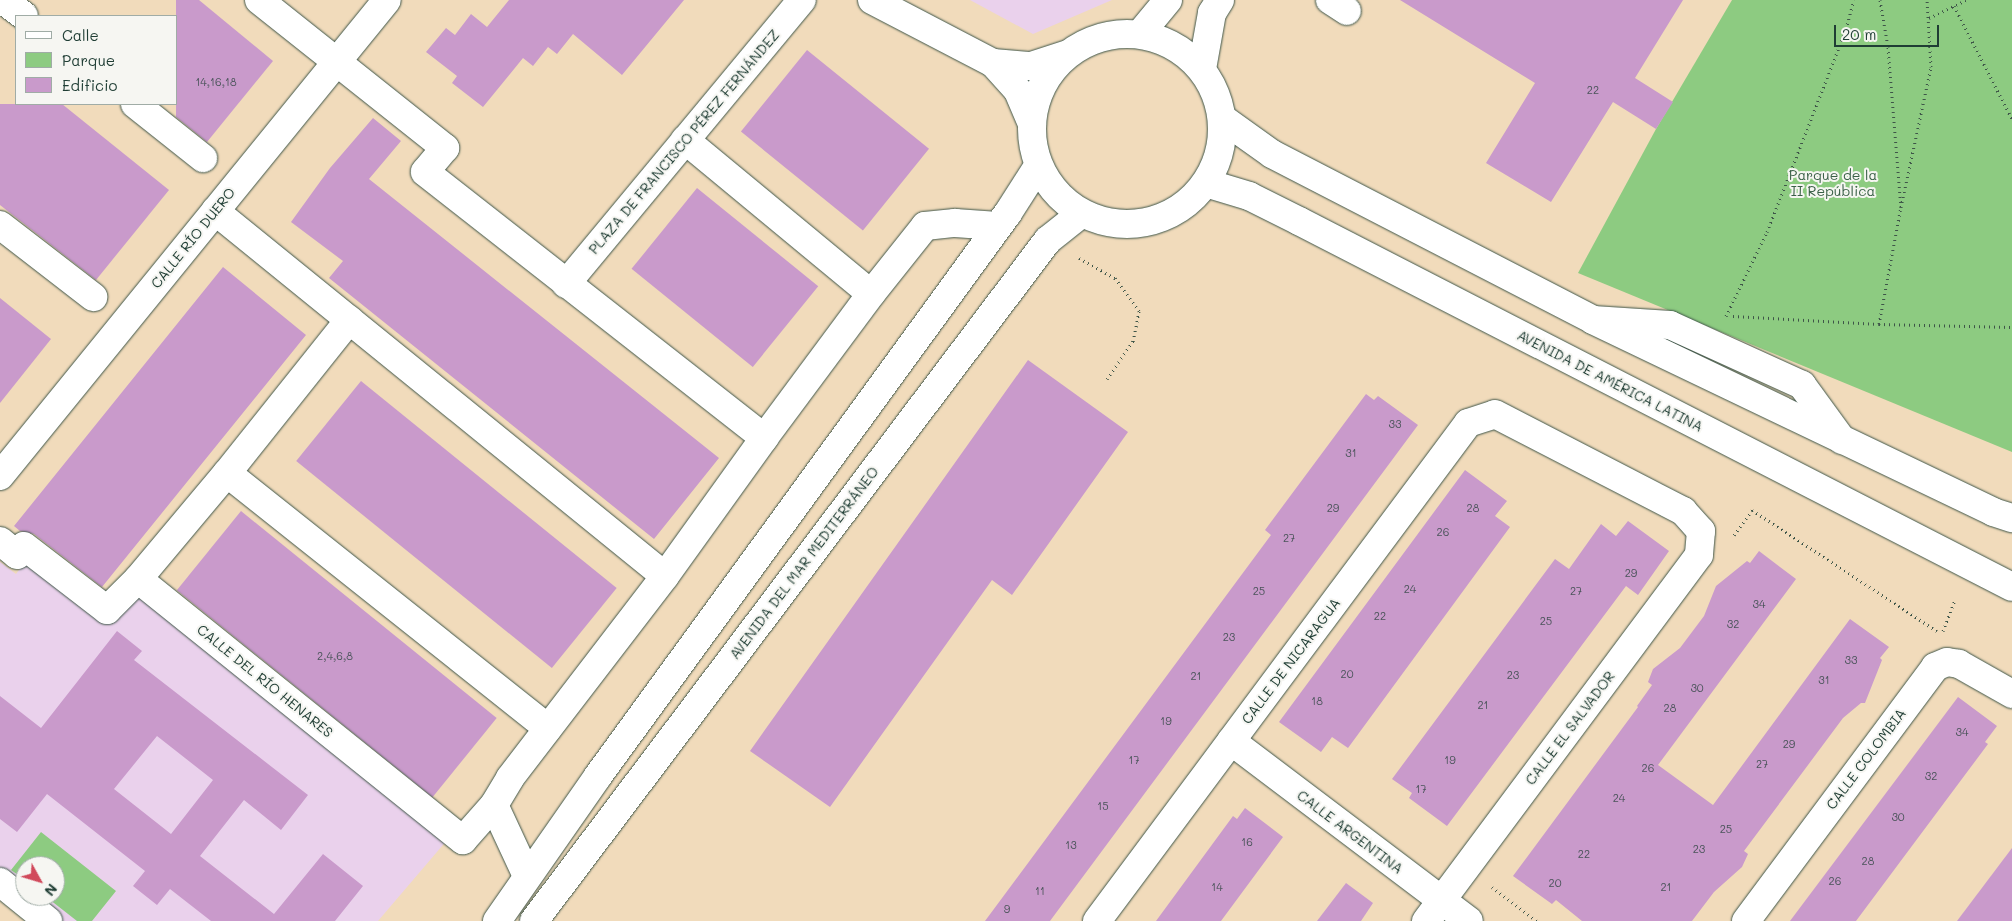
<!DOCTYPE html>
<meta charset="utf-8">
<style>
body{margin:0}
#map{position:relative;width:2012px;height:921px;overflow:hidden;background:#f1dbbb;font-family:Mali,sans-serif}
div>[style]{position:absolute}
.built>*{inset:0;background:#ead1ec}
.green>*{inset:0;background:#8dcb81}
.building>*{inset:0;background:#c99acb;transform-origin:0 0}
.path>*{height:3px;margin-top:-1.5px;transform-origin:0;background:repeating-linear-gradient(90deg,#3e5548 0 1px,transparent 0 5px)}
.roads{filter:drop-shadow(0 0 1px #3e5548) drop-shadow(0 0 1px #3e5548)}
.minor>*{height:28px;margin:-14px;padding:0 14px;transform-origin:14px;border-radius:14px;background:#fff}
.major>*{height:28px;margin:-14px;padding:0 14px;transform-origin:14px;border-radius:14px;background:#fff}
.major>.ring{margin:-14px;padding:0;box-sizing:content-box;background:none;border:28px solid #fff;border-radius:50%}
span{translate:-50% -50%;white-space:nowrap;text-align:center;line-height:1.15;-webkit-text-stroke:4px #f6f6f2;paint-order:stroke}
.number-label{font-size:11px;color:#4a545a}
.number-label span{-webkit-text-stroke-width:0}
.street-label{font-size:14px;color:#1f3d34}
.park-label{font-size:14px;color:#3a6047}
.legend{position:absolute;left:15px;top:15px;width:162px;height:90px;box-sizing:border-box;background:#f6f6f2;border:1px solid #a0aca6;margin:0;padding:6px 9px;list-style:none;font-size:15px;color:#1f3d34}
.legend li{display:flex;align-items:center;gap:10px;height:25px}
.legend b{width:25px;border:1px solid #a0aca6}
.north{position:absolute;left:15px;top:856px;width:50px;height:50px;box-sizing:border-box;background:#f6f6f2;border:1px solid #a0aca6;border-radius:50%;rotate:129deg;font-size:14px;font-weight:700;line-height:20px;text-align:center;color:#1f3d34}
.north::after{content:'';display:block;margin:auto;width:18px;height:22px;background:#d1495b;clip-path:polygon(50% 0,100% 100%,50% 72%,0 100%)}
.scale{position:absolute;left:1834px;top:25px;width:105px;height:22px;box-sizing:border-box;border:2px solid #1f3d34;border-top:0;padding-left:6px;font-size:15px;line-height:18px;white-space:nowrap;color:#1f3d34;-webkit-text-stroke:4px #f6f6f2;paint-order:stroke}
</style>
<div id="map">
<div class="built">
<i style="clip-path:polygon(970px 0,1112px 0,1033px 34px)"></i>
<i style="clip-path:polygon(28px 558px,108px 620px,136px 590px,448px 839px,378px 921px,59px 921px,27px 896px,55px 896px,55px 866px,25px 866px,25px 894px,0 874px,0 562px,16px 574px)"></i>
</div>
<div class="green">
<i style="clip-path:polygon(1732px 0,2012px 0,2012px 452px,1578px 273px,1656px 129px)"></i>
<i style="clip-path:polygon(41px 832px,116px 891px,92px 921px,77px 921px,45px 896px,55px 896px,55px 866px,25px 866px,25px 880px,11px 870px)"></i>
</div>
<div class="building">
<i style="clip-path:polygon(176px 0,199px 0,273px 61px,207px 142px,176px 117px)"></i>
<i style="clip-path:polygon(509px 0,684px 0,622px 75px,573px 34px,557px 54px,548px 47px,533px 66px,523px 58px,483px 107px,452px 83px,457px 76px,426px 52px,446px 28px,455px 35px,471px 14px,487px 27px)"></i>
<i style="clip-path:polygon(1400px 0,1683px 0,1635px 78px,1673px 102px,1656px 129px,1613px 102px,1551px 202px,1486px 163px,1535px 83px)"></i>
<i style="left:807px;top:50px;width:157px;height:105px;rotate:39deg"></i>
<i style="clip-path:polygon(0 104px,62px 104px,169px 190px,96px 280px,0 205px)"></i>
<i style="clip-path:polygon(373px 118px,401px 141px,369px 179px,719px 458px,654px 539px,329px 278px,343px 261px,291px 222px,330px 168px)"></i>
<i style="left:697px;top:188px;width:156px;height:104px;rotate:39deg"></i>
<i style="clip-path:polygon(223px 267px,306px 335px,102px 587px,34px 534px,20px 531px,14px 526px)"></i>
<i style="clip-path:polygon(0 298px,51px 339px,0 403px)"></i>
<i style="clip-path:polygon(1028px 360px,1128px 432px,1012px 595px,992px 580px,830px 807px,750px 751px)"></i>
<i style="left:361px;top:381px;width:329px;height:103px;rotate:39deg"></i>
<i style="clip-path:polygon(1366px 394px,1374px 400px,1378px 396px,1418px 425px,1050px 921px,985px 921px,1271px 535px,1265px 530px)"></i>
<i style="clip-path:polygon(1465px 470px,1507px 501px,1495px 516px,1510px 527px,1348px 748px,1332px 737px,1321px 752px,1279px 722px)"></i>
<i style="left:241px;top:511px;width:329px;height:102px;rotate:39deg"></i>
<i style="clip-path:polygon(1628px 521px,1669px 551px,1638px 595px,1626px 586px,1447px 826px,1409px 798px,1412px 793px,1392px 779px,1555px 559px,1569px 569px,1601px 524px,1616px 536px)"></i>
<i style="clip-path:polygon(1759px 551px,1796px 579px,1658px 765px,1713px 805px,1850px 619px,1889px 647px,1880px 658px,1882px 660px,1865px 703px,1861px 703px,1843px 718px,1744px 851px,1748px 854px,1742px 867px,1714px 892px,1692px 921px,1582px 921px,1556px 900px,1552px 904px,1513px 876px,1638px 707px,1637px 706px,1652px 685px,1648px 682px,1653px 669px,1680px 648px,1704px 616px,1716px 586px,1747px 561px,1750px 563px)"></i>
<i style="clip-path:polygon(evenodd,117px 631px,142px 651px,134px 660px,308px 795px,281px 830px,244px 800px,200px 856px,274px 914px,323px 854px,363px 886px,335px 921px,211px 921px,170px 889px,157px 905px,133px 886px,145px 871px,47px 794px,17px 832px,0 819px,0 696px,41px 728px,117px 631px,157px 736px,213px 780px,171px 834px,114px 789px,157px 736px)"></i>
<i style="clip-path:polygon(1958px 697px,1997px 726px,1985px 742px,1988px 744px,1856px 921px,1790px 921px)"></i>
<i style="clip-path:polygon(1245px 808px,1283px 837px,1221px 921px,1156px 921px,1233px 816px,1237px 819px)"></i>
<i style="clip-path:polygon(2012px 848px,2012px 921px,1957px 921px)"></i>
<i style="clip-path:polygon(1346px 883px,1373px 903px,1361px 921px,1317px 921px)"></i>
</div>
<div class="path">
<i style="left:1880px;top:0;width:48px;rotate:80.3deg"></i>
<i style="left:1888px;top:47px;width:161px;rotate:85.4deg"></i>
<i style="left:1901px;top:207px;width:143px;rotate:-77.9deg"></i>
<i style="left:1931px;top:67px;width:67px;rotate:-93.4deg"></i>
<i style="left:1954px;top:6px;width:127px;rotate:62.8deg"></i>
<i style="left:1929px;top:18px;width:41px;rotate:-25.9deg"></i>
<i style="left:1079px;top:258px;width:41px;rotate:29.1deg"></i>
<i style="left:1115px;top:278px;width:41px;rotate:54deg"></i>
<i style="left:1139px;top:311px;width:31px;rotate:101deg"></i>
<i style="left:1133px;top:341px;width:46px;rotate:124.4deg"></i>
<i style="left:1726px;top:316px;width:93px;rotate:-64deg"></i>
<i style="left:1767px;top:232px;width:218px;rotate:-68.7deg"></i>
<i style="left:1846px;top:29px;width:30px;rotate:-75deg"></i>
<i style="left:1733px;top:316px;width:146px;rotate:3.1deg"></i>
<i style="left:1879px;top:324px;width:133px;rotate:1.3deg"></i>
<i style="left:1879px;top:324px;width:119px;rotate:-79.4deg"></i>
<i style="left:1734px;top:535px;width:31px;rotate:-54deg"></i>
<i style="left:1752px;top:510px;width:221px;rotate:33.2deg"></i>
<i style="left:1943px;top:631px;width:34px;rotate:-69deg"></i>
<i style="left:1492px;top:887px;width:56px;rotate:37.1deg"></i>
</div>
<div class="roads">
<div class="minor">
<i style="left:3px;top:0;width:26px;rotate:37deg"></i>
<i style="left:259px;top:0;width:238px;rotate:38.5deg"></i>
<i style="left:445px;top:148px;width:31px;rotate:130deg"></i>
<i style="left:425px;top:172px;width:431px;rotate:38.1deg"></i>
<i style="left:872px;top:0;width:136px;rotate:27.5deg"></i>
<i style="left:993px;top:63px;width:38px;rotate:48deg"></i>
<i style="left:1018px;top:91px;width:36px;rotate:67deg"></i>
<i style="left:1330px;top:0;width:20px;rotate:33deg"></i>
<i style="left:993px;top:63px;width:38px;rotate:5deg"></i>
<i style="left:1031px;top:66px;width:38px;rotate:-18deg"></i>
<i style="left:135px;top:104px;width:87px;rotate:38.5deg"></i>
<i style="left:685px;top:140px;width:241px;rotate:39.6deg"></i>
<i style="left:215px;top:211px;width:579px;rotate:39.05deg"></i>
<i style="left:0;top:225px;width:118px;rotate:37.7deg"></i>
<i style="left:566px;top:284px;width:369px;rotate:-50.3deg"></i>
<i style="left:1593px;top:320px;width:77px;rotate:3.7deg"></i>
<i style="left:1670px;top:325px;width:145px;rotate:24.4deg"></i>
<i style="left:1802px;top:385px;width:68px;rotate:54deg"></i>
<i style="left:227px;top:473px;width:410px;rotate:38.5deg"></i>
<i style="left:0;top:476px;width:613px;rotate:-50.89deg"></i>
<i style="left:0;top:541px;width:22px;rotate:39deg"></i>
<i style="left:17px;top:555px;width:11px;rotate:-52deg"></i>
<i style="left:24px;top:546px;width:105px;rotate:37.6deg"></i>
<i style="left:107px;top:610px;width:44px;rotate:-45deg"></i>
<i style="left:138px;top:579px;width:138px;rotate:-50deg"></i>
<i style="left:227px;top:473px;width:196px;rotate:-51.4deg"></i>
<i style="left:138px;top:579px;width:417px;rotate:38.8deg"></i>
<i style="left:463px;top:840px;width:47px;rotate:-48.5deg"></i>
<i style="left:1231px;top:741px;width:298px;rotate:37.1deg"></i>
<i style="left:527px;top:876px;width:78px;rotate:-114.9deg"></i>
<i style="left:494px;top:805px;width:31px;rotate:-59deg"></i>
<i style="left:510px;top:778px;width:255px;rotate:-52.5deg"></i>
<i style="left:665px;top:576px;width:170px;rotate:-54.3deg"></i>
<i style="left:764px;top:438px;width:179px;rotate:-53.4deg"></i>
<i style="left:871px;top:294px;width:87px;rotate:-51.5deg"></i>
<i style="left:925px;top:226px;width:30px;rotate:-6deg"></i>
<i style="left:955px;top:223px;width:43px;rotate:4deg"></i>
<i style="left:0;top:882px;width:62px;rotate:39.1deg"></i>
<i style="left:1097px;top:921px;width:621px;rotate:-53.31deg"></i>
<i style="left:1468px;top:423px;width:28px;rotate:-18deg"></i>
<i style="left:1495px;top:414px;width:212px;rotate:27.3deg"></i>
<i style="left:1683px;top:511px;width:27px;rotate:48deg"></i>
<i style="left:1701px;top:531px;width:24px;rotate:95deg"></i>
<i style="left:1699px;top:555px;width:457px;rotate:126.7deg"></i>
<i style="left:1746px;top:921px;width:317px;rotate:-53.3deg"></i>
<i style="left:1935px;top:667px;width:13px;rotate:-23deg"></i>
<i style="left:1947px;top:662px;width:12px;rotate:9deg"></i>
<i style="left:1959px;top:664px;width:61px;rotate:29.5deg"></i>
</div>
<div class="major">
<i class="ring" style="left:1032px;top:34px;width:162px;height:162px"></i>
<i style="left:1140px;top:34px;width:44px;rotate:-50.5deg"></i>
<i style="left:1202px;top:69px;width:57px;rotate:-79.9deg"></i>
<i style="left:1212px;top:13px;width:15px;rotate:-58deg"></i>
<i style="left:1223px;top:119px;width:60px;rotate:35.5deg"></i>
<i style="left:1272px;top:154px;width:361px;rotate:27.3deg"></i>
<i style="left:1593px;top:320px;width:444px;rotate:25.6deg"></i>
<i style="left:1993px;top:512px;width:20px;rotate:18deg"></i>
<i style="left:1206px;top:183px;width:45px;rotate:16.8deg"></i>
<i style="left:1249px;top:196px;width:56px;rotate:26.6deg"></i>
<i style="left:1299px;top:221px;width:801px;rotate:27.17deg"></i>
<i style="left:497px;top:921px;width:177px;rotate:-55.1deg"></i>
<i style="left:598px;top:776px;width:696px;rotate:-53.94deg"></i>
<i style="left:1008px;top:213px;width:56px;rotate:-57.4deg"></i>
<i style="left:534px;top:921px;width:853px;rotate:-52.96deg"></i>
<i style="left:1048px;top:240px;width:43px;rotate:-38.5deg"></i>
</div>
</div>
<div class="number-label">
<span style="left:216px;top:82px">14,16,18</span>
<span style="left:1593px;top:90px">22</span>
<span style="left:1395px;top:424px">33</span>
<span style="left:1351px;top:453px">31</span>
<span style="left:1333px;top:508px">29</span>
<span style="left:1473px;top:508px">28</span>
<span style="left:1443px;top:532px">26</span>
<span style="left:1289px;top:538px">27</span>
<span style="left:1631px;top:573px">29</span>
<span style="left:1410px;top:589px">24</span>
<span style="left:1259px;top:591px">25</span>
<span style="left:1576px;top:591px">27</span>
<span style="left:1759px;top:604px">34</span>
<span style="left:1380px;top:616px">22</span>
<span style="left:1546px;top:621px">25</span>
<span style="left:1733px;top:624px">32</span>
<span style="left:1229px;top:637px">23</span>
<span style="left:335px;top:656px">2,4,6,8</span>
<span style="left:1851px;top:660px">33</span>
<span style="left:1347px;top:674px">20</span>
<span style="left:1513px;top:675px">23</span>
<span style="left:1196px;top:676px">21</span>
<span style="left:1824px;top:680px">31</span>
<span style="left:1697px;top:688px">30</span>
<span style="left:1317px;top:701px">18</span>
<span style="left:1483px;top:705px">21</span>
<span style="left:1670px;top:708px">28</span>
<span style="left:1166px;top:721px">19</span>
<span style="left:1962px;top:732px">34</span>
<span style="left:1789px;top:744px">29</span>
<span style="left:1134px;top:760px">17</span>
<span style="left:1450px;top:760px">19</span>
<span style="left:1762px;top:764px">27</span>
<span style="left:1648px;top:768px">26</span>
<span style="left:1931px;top:776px">32</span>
<span style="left:1421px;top:789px">17</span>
<span style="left:1619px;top:798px">24</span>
<span style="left:1103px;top:806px">15</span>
<span style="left:1898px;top:817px">30</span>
<span style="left:1726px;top:829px">25</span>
<span style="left:1247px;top:842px">16</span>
<span style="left:1071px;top:845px">13</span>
<span style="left:1699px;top:849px">23</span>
<span style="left:1584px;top:854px">22</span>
<span style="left:1868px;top:861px">28</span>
<span style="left:1835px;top:881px">26</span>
<span style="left:1555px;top:883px">20</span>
<span style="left:1217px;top:887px">14</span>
<span style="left:1666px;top:887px">21</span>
<span style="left:1040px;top:891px">11</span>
<span style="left:1007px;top:909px">9</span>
</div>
<div class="street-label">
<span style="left:684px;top:142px;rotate:-50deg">PLAZA DE FRANCISCO PÉREZ FERNÁNDEZ</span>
<span style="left:193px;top:238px;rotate:-51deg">CALLE RÍO DUERO</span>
<span style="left:1610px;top:381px;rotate:27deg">AVENIDA DE AMÉRICA LATINA</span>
<span style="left:804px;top:563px;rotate:-53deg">AVENIDA DEL MAR MEDITERRÁNEO</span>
<span style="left:1291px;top:661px;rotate:-53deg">CALLE DE NICARAGUA</span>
<span style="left:265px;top:681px;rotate:39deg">CALLE DEL RÍO HENARES</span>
<span style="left:1570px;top:728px;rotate:-53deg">CALLE EL SALVADOR</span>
<span style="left:1866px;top:759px;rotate:-53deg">CALLE COLOMBIA</span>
<span style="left:1350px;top:832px;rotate:37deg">CALLE ARGENTINA</span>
</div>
<div class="park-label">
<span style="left:1833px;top:183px">Parque de la<br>II República</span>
</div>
<ul class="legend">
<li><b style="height:6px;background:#fff"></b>Calle</li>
<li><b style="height:14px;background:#8dcb81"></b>Parque</li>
<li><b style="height:14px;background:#c99acb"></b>Edificio</li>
</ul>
<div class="north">N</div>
<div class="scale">20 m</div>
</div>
